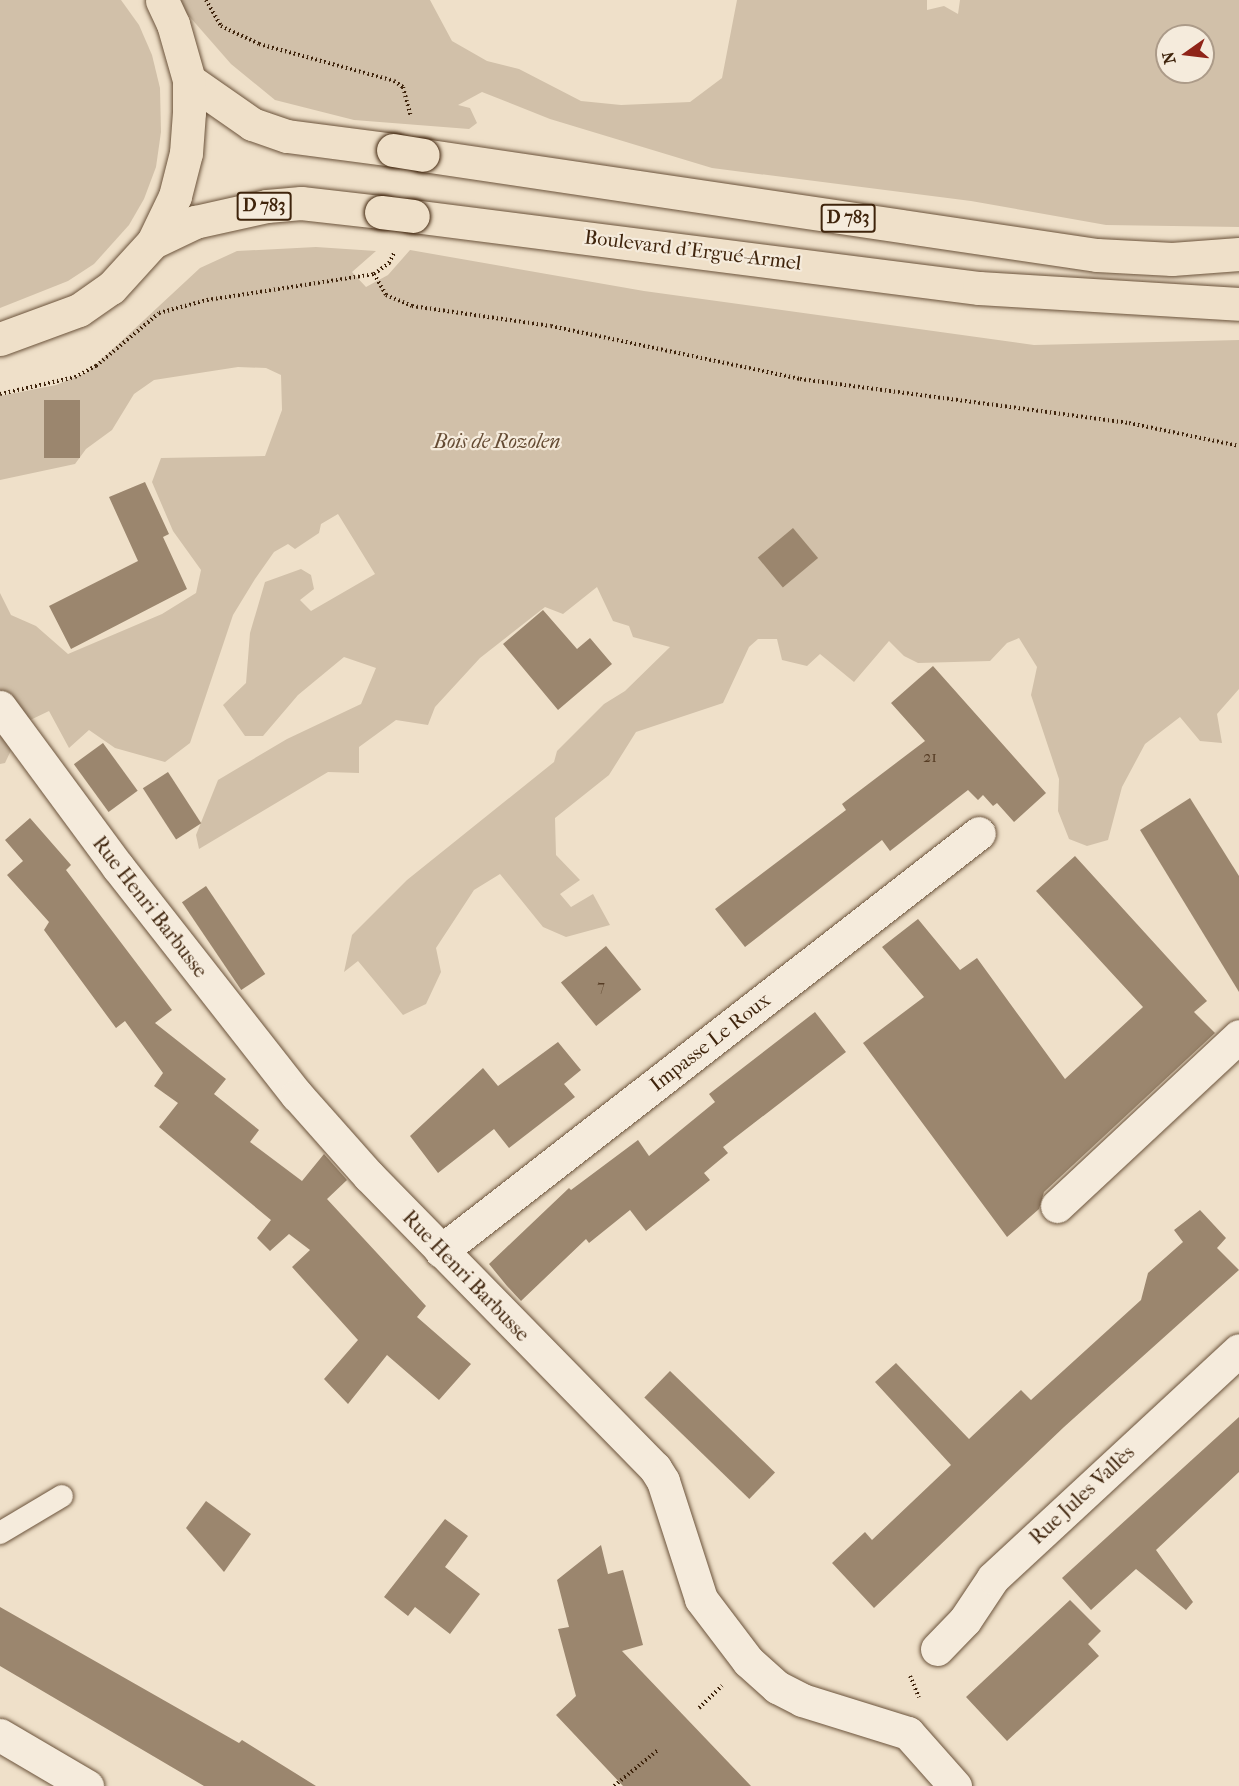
<!DOCTYPE html>
<meta charset="utf-8">
<style>
body{margin:0}
#map{position:relative;width:1239px;height:1786px;overflow:hidden;background:#efe0c9;font-family:"IM FELL French Canon",serif}
div>[style]{position:absolute}
.green>*{inset:0;background:#d1c0a9}
.building>*{inset:0;background:#9b866e;transform-origin:0 0}
.path>*{height:4px;margin-top:-2px;transform-origin:0;background:repeating-linear-gradient(90deg,#3f240c 0 1.5px,transparent 0 4.5px)}
.roads{filter:drop-shadow(0 0 2px #6b533b) drop-shadow(0 0 2px #6b533b)}
.service>*{height:22px;margin:-11px;padding:0 11px;transform-origin:11px;border-radius:11px;background:#f5ebdc}
.minor>*{height:33px;margin:-16.5px;padding:0 16.5px;transform-origin:16.5px;border-radius:16.5px;background:#f5ebdc}
.primary>*{height:33px;margin:-16.5px;padding:0 16.5px;transform-origin:16.5px;border-radius:16.5px;background:#efe0c9}
.bridges{filter:drop-shadow(0 0 2px #3f240c) drop-shadow(0 0 2px #3f240c)}
.primary-bridge>*{height:33px;margin:-16.5px;padding:0 16.5px;transform-origin:16.5px;border-radius:16.5px;background:#efe0c9}
span{translate:-50% -50%;white-space:nowrap;text-align:center;line-height:1.15;-webkit-text-stroke:4.5px #f5ebdc;paint-order:stroke}
.number-label{font-size:16px;color:#563c24}
.number-label span{-webkit-text-stroke-width:0}
.shield-label span{padding:2px 4px;background:#f5ebdc;border:2px solid;border-radius:4px;-webkit-text-stroke-width:0}
.shield-label{font-size:18px;color:#3f240c;font-weight:700}
.street-label{font-size:20px;color:#3f240c}
.park-label{font-size:20px;color:#644b33;font-style:italic}
.north{position:absolute;left:1155px;top:24px;width:60px;height:60px;box-sizing:border-box;background:#f5ebdc;border:2px solid #ac9b89;border-radius:50%;rotate:256deg;font-size:16px;font-weight:700;line-height:24px;text-align:center;color:#3f240c}
.north::after{content:'';display:block;margin:auto;width:21px;height:27px;background:#8f2418;clip-path:polygon(50% 0,100% 100%,50% 72%,0 100%)}
</style>
<div id="map">
<div class="green">
<i style="clip-path:polygon(0 0,121px 0,139px 25px,152px 55px,160px 88px,161px 132px,156px 167px,144px 199px,129px 225px,94px 264px,68px 281px,0 308px)"></i>
<i style="clip-path:polygon(evenodd,175px 0,430px 0,452px 41px,487px 61px,519px 69px,581px 101px,621px 105px,690px 102px,722px 78px,737px 0,927px 0,927px 10px,944px 6px,958px 14px,960px 0,1239px 0,1239px 227px,1106px 225px,971px 201px,712px 168px,550px 119px,482px 92px,458px 105px,470px 108px,477px 123px,469px 129px,354px 120px,275px 100px,231px 64px,175px 0,1167px 36px,1203px 36px,1203px 72px,1167px 72px,1167px 36px)"></i>
<i style="clip-path:polygon(316px 247px,376px 251px,352px 272px,366px 287px,388px 275px,410px 250px,644px 291px,1034px 345px,1239px 340px,1239px 689px,1217px 714px,1222px 743px,1200px 741px,1180px 717px,1145px 744px,1122px 787px,1108px 840px,1087px 846px,1069px 839px,1058px 811px,1059px 779px,1031px 695px,1037px 667px,1019px 638px,1007px 643px,990px 661px,918px 663px,904px 656px,889px 641px,854px 682px,820px 654px,807px 666px,782px 660px,777px 639px,758px 639px,749px 647px,723px 703px,636px 732px,609px 775px,555px 818px,556px 855px,580px 880px,560px 894px,571px 907px,593px 894px,610px 925px,566px 937px,543px 927px,500px 874px,474px 890px,436px 948px,441px 972px,426px 1004px,403px 1015px,358px 961px,344px 972px,352px 935px,407px 880px,554px 762px,557px 751px,604px 704px,625px 691px,670px 647px,633px 637px,629px 626px,613px 621px,597px 587px,563px 614px,545px 607px,480px 658px,435px 707px,428px 725px,396px 720px,359px 747px,359px 773px,328px 772px,199px 849px,196px 835px,218px 780px,287px 739px,361px 704px,376px 668px,344px 657px,298px 695px,263px 736px,245px 736px,223px 705px,246px 683px,250px 633px,265px 582px,301px 569px,311px 575px,314px 589px,300px 600px,311px 611px,375px 574px,338px 514px,321px 524px,319px 533px,295px 549px,288px 544px,274px 552px,255px 579px,233px 615px,190px 743px,165px 762px,115px 748px,89px 730px,69px 748px,49px 711px,24px 723px,5px 763px,0 764px,0 593px,11px 615px,36px 626px,68px 654px,162px 614px,196px 593px,201px 570px,173px 531px,152px 482px,161px 458px,265px 456px,282px 410px,281px 375px,266px 368px,238px 367px,154px 380px,134px 394px,112px 430px,86px 449px,75px 464px,0 480px,0 396px,56px 385px,88px 372px,200px 268px,237px 251px)"></i>
</div>
<div class="building">
<i style="left:80px;top:400px;width:58px;height:36px;rotate:90deg"></i>
<i style="clip-path:polygon(145px 482px,169px 534px,163px 537px,187px 589px,71px 649px,49px 606px,138px 561px,109px 497px)"></i>
<i style="left:793px;top:528px;width:39px;height:46px;rotate:50deg"></i>
<i style="clip-path:polygon(543px 610px,577px 649px,590px 638px,612px 664px,558px 710px,503px 644px)"></i>
<i style="clip-path:polygon(933px 666px,1046px 793px,1014px 822px,997px 803px,993px 806px,983px 795px,978px 800px,968px 790px,890px 851px,882px 840px,745px 947px,715px 909px,846px 810px,842px 804px,925px 741px,891px 703px)"></i>
<i style="left:103px;top:743px;width:59px;height:36px;rotate:54deg"></i>
<i style="left:168px;top:772px;width:61px;height:30px;rotate:57deg"></i>
<i style="clip-path:polygon(1190px 798px,1239px 876px,1239px 992px,1140px 830px)"></i>
<i style="clip-path:polygon(30px 818px,71px 865px,66px 870px,172px 1010px,155px 1023px,226px 1079px,214px 1094px,259px 1130px,250px 1142px,302px 1181px,324px 1154px,347px 1180px,327px 1199px,426px 1306px,417px 1317px,471px 1364px,439px 1400px,387px 1355px,348px 1404px,324px 1379px,358px 1340px,292px 1267px,310px 1250px,289px 1234px,270px 1251px,257px 1238px,271px 1220px,159px 1127px,178px 1103px,154px 1086px,163px 1073px,125px 1021px,116px 1028px,44px 930px,49px 922px,7px 875px,23px 861px,5px 840px)"></i>
<i style="clip-path:polygon(1075px 856px,1207px 1001px,1194px 1012px,1215px 1033px,1044px 1192px,1039px 1209px,1007px 1237px,863px 1043px,924px 997px,882px 947px,918px 919px,960px 970px,977px 958px,1065px 1079px,1143px 1007px,1036px 891px)"></i>
<i style="left:206px;top:886px;width:106px;height:29px;rotate:56deg"></i>
<i style="left:606px;top:946px;width:56px;height:58px;rotate:51deg"></i>
<i style="clip-path:polygon(815px 1012px,846px 1052px,723px 1147px,728px 1153px,704px 1173px,710px 1180px,646px 1231px,630px 1210px,589px 1243px,586px 1239px,521px 1301px,507px 1286px,489px 1264px,569px 1188px,571px 1190px,638px 1140px,649px 1156px,715px 1102px,709px 1094px)"></i>
<i style="clip-path:polygon(558px 1042px,581px 1070px,564px 1084px,575px 1097px,509px 1148px,494px 1129px,438px 1173px,410px 1136px,483px 1068px,498px 1086px)"></i>
<i style="clip-path:polygon(1200px 1210px,1226px 1238px,1217px 1248px,1239px 1270px,1064px 1427px,874px 1608px,832px 1563px,865px 1532px,872px 1540px,951px 1465px,875px 1382px,896px 1363px,969px 1439px,1021px 1390px,1031px 1400px,1141px 1300px,1148px 1273px,1183px 1242px,1174px 1230px)"></i>
<i style="left:670px;top:1371px;width:146px;height:37px;rotate:44deg"></i>
<i style="clip-path:polygon(1239px 1417px,1239px 1472px,1156px 1550px,1193px 1602px,1186px 1610px,1136px 1569px,1091px 1610px,1062px 1578px)"></i>
<i style="clip-path:polygon(206px 1501px,251px 1534px,224px 1572px,186px 1528px)"></i>
<i style="clip-path:polygon(445px 1519px,468px 1536px,445px 1567px,480px 1594px,450px 1634px,415px 1607px,408px 1616px,384px 1597px)"></i>
<i style="clip-path:polygon(601px 1545px,608px 1574px,623px 1570px,643px 1645px,622px 1651px,751px 1786px,623px 1786px,556px 1715px,576px 1696px,558px 1629px,569px 1627px,557px 1580px)"></i>
<i style="clip-path:polygon(1070px 1600px,1101px 1631px,1088px 1644px,1099px 1656px,1007px 1741px,966px 1697px)"></i>
<i style="clip-path:polygon(0 1607px,239px 1743px,242px 1740px,316px 1786px,204px 1786px,0 1666px)"></i>
</div>
<div class="path">
<i style="left:206px;top:0;width:30px;rotate:60deg"></i>
<i style="left:221px;top:26px;width:42px;rotate:25.3deg"></i>
<i style="left:259px;top:44px;width:140px;rotate:15.3deg"></i>
<i style="left:394px;top:81px;width:11px;rotate:34deg"></i>
<i style="left:403px;top:87px;width:31px;rotate:75deg"></i>
<i style="left:374px;top:274px;width:24px;rotate:60deg"></i>
<i style="left:386px;top:295px;width:28px;rotate:23deg"></i>
<i style="left:412px;top:306px;width:140px;rotate:8.2deg"></i>
<i style="left:551px;top:326px;width:255px;rotate:12deg"></i>
<i style="left:800px;top:379px;width:332px;rotate:7.6deg"></i>
<i style="left:1129px;top:423px;width:112px;rotate:11.8deg"></i>
<i style="left:0;top:394px;width:77px;rotate:-12.8deg"></i>
<i style="left:75px;top:377px;width:24px;rotate:-28deg"></i>
<i style="left:96px;top:366px;width:82px;rotate:-40.1deg"></i>
<i style="left:159px;top:313px;width:50px;rotate:-15.2deg"></i>
<i style="left:207px;top:300px;width:169px;rotate:-8.8deg"></i>
<i style="left:374px;top:274px;width:19px;rotate:-36deg"></i>
<i style="left:389px;top:263px;width:13px;rotate:-63deg"></i>
<i style="left:910px;top:1676px;width:23px;rotate:67deg"></i>
<i style="left:699px;top:1708px;width:32px;rotate:-44deg"></i>
<i style="left:614px;top:1786px;width:58px;rotate:-39.4deg"></i>
</div>
<div class="roads">
<div class="service">
<i style="left:0;top:1533px;width:72px;rotate:-30.8deg"></i>
</div>
<div class="minor">
<i style="left:0;top:707px;width:199px;rotate:53.6deg"></i>
<i style="left:118px;top:867px;width:290px;rotate:51.9deg"></i>
<i style="left:297px;top:1095px;width:108px;rotate:48.4deg"></i>
<i style="left:369px;top:1176px;width:409px;rotate:45.6deg"></i>
<i style="left:655px;top:1468px;width:15px;rotate:58deg"></i>
<i style="left:663px;top:1481px;width:124px;rotate:72.1deg"></i>
<i style="left:701px;top:1599px;width:78px;rotate:52.8deg"></i>
<i style="left:748px;top:1661px;width:39px;rotate:42deg"></i>
<i style="left:777px;top:1687px;width:28px;rotate:27deg"></i>
<i style="left:802px;top:1700px;width:111px;rotate:17.3deg"></i>
<i style="left:908px;top:1733px;width:71px;rotate:48.4deg"></i>
<i style="left:1057px;top:1206px;width:249px;rotate:-43deg"></i>
<i style="left:441px;top:1251px;width:681px;rotate:-37.85deg"></i>
<i style="left:937px;top:1649px;width:40px;rotate:-46deg"></i>
<i style="left:965px;top:1620px;width:50px;rotate:-56.3deg"></i>
<i style="left:993px;top:1578px;width:335px;rotate:-42.8deg"></i>
<i style="left:0;top:1735px;width:101px;rotate:30.4deg"></i>
</div>
<div class="primary">
<i style="left:189px;top:80px;width:77px;rotate:34.9deg"></i>
<i style="left:252px;top:124px;width:37px;rotate:19deg"></i>
<i style="left:287px;top:136px;width:107px;rotate:7.5deg"></i>
<i style="left:423px;top:155px;width:681px;rotate:8.44deg"></i>
<i style="left:1097px;top:255px;width:75px;rotate:3.1deg"></i>
<i style="left:1172px;top:259px;width:67px;rotate:-4.3deg"></i>
<i style="left:413px;top:216px;width:571px;rotate:7.25deg"></i>
<i style="left:979px;top:288px;width:260px;rotate:3.5deg"></i>
<i style="left:153px;top:242px;width:47px;rotate:-25.5deg"></i>
<i style="left:195px;top:222px;width:74px;rotate:-12.5deg"></i>
<i style="left:267px;top:206px;width:34px;rotate:-5deg"></i>
<i style="left:301px;top:203px;width:81px;rotate:6.4deg"></i>
<i style="left:0;top:339px;width:84px;rotate:-20.2deg"></i>
<i style="left:79px;top:310px;width:39px;rotate:-35deg"></i>
<i style="left:111px;top:288px;width:62px;rotate:-47.6deg"></i>
<i style="left:153px;top:242px;width:51px;rotate:-64.4deg"></i>
<i style="left:175px;top:196px;width:44px;rotate:-75.7deg"></i>
<i style="left:186px;top:153px;width:41px;rotate:-85.8deg"></i>
<i style="left:189px;top:112px;width:32px;rotate:-90deg"></i>
<i style="left:189px;top:80px;width:58px;rotate:-105.9deg"></i>
<i style="left:173px;top:24px;width:26px;rotate:-115deg"></i>
</div>
</div>
<div class="bridges">
<div class="primary-bridge">
<i style="left:393px;top:150px;width:30px;rotate:9deg"></i>
<i style="left:381px;top:212px;width:32px;rotate:7deg"></i>
</div>
</div>
<div class="number-label">
<span style="left:930px;top:757px">21</span>
<span style="left:601px;top:986px">7</span>
</div>
<div class="shield-label">
<span style="left:264px;top:206px">D 783</span>
<span style="left:848px;top:218px">D 783</span>
</div>
<div class="street-label">
<span style="left:693px;top:250px;rotate:7deg">Boulevard d'Ergué-Armel</span>
<span style="left:150px;top:907px;rotate:52deg">Rue Henri Barbusse</span>
<span style="left:710px;top:1042px;rotate:-38deg">Impasse Le Roux</span>
<span style="left:466px;top:1276px;rotate:46deg">Rue Henri Barbusse</span>
<span style="left:1082px;top:1495px;rotate:-43deg">Rue Jules Vallès</span>
</div>
<div class="park-label">
<span style="left:497px;top:441px">Bois de Rozolen</span>
</div>
<div class="north">N</div>
</div>
